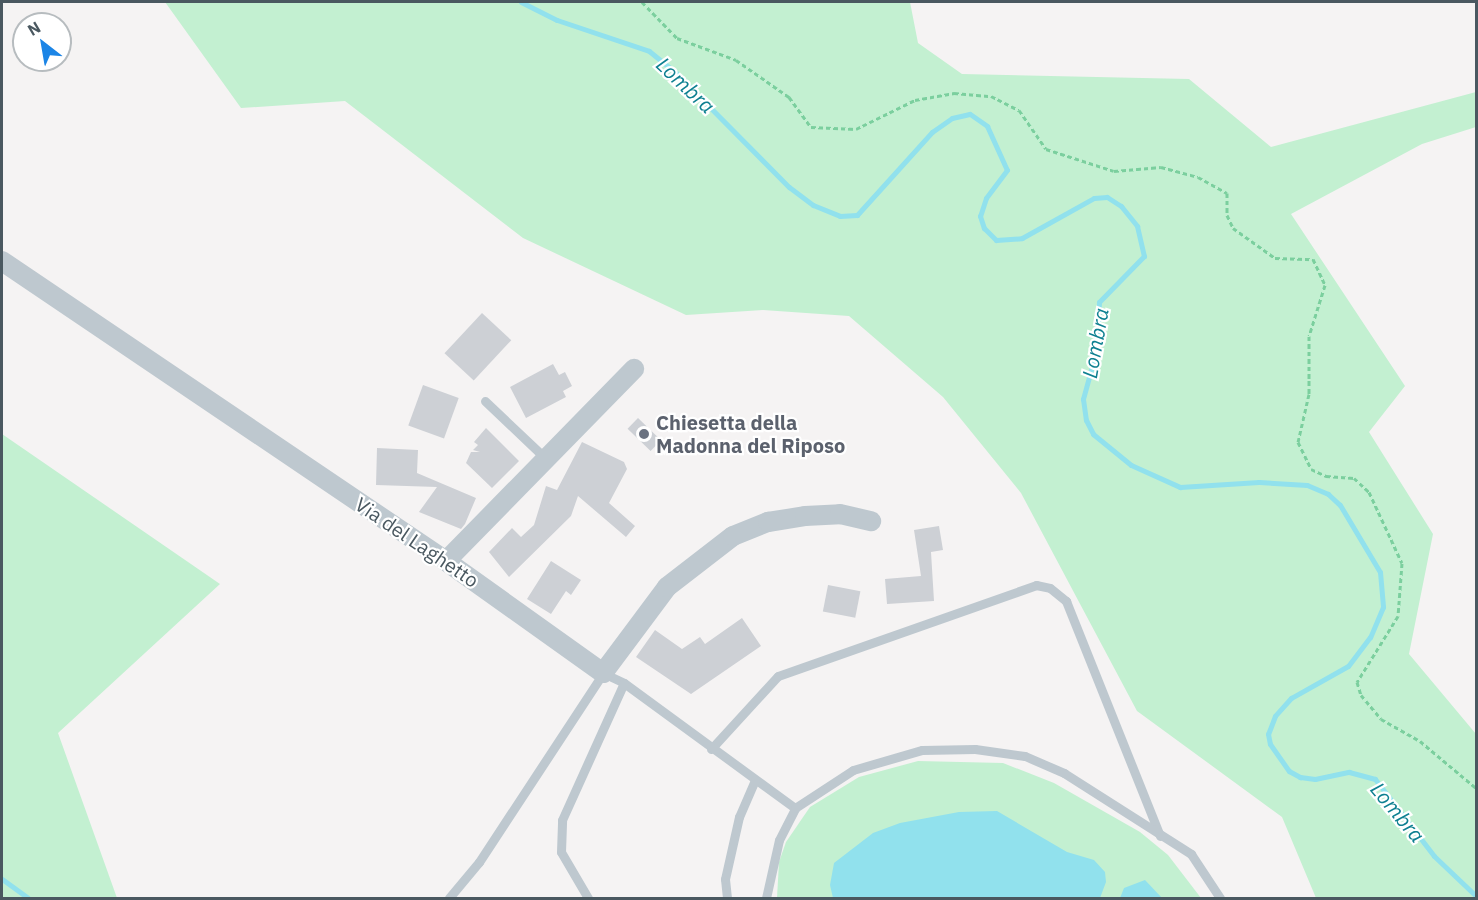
<!DOCTYPE html>
<style>
body{margin:0}
#map{position:relative;width:1478px;height:900px;overflow:hidden;background:#f5f3f3;font-family:"IBM Plex Sans",sans-serif}
div>[style]{position:absolute}
.green>*{inset:0;background:#c3f0d1}
.water>*{inset:0;background:#91e1ed}
.stream>*{height:5px;margin:-2.5px;padding:0 2.5px;transform-origin:2.5px;border-radius:2.5px;background:#91e1ed}
.building>*{inset:0;background:#cdd0d5;transform-origin:0 0}
.path>*{height:3px;margin-top:-1.5px;transform-origin:0;background:repeating-linear-gradient(90deg,#7bcf9e 0 4.5px,transparent 0 7.5px)}
.lane>*{height:9px;margin:-4.5px;padding:0 4.5px;transform-origin:4.5px;border-radius:4.5px;background:#bec8cf}
.street>*{height:20px;margin:-10px;padding:0 10px;transform-origin:10px;border-radius:10px;background:#bec8cf}
.dots>*{width:16px;height:16px;translate:-50% -50%;box-sizing:border-box;border:3px solid #fff;border-radius:50%}
span{translate:-50% -50%;white-space:nowrap;text-align:center;line-height:1.15;-webkit-text-stroke:4.5px #fff;paint-order:stroke}
.worship-label{font-size:20px;color:#5b616d;font-weight:700}
.left{translate:0 -50%;text-align:left}
.street-label{font-size:20px;color:#4a5860}
.water-label{font-size:21px;color:#0e8091;font-style:italic}
.frame{position:absolute;inset:0;border:3px solid #4a5860;pointer-events:none}
.north{position:absolute;left:12px;top:12px;width:60px;height:60px;box-sizing:border-box;background:#fff;border:2px solid #b7bcbf;border-radius:50%;rotate:329deg;font-size:16px;font-weight:700;line-height:24px;text-align:center;color:#4a5860}
.north::after{content:'';display:block;margin:auto;width:21px;height:27px;background:#1c85e6;clip-path:polygon(50% 0,100% 100%,50% 72%,0 100%)}
</style>
<div id="map">
<div class="green">
<i style="clip-path:polygon(165px 2px,910px 2px,918px 43px,962px 74px,1189px 79px,1271px 147px,1476px 92px,1476px 127px,1422px 144px,1291px 214px,1405px 386px,1369px 432px,1433px 534px,1409px 654px,1476px 734px,1476px 898px,1316px 898px,1282px 817px,1137px 711px,1021px 493px,943px 397px,849px 316px,763px 310px,686px 315px,523px 238px,345px 101px,241px 108px)"></i>
<i style="clip-path:polygon(2px 434px,220px 584px,58px 733px,117px 898px,2px 898px)"></i>
<i style="clip-path:polygon(918px 761px,1003px 763px,1054px 783px,1140px 832px,1168px 855px,1201px 898px,777px 898px,779px 862px,786px 842px,810px 807px,859px 777px)"></i>
</div>
<div class="water">
<i style="clip-path:polygon(997px 811px,1067px 852px,1094px 860px,1105px 872px,1106px 882px,1100px 898px,833px 898px,830px 885px,834px 863px,873px 833px,900px 823px,959px 812px)"></i>
<i style="clip-path:polygon(1145px 880px,1162px 898px,1120px 898px,1124px 888px)"></i>
</div>
<div class="stream">
<i style="left:521px;top:2px;width:40px;rotate:26.6deg"></i>
<i style="left:557px;top:20px;width:97px;rotate:18.6deg"></i>
<i style="left:649px;top:51px;width:36px;rotate:39deg"></i>
<i style="left:677px;top:74px;width:159px;rotate:45.3deg"></i>
<i style="left:789px;top:187px;width:30px;rotate:37deg"></i>
<i style="left:813px;top:205px;width:29px;rotate:22deg"></i>
<i style="left:840px;top:216px;width:17px;rotate:-3deg"></i>
<i style="left:857px;top:215px;width:112px;rotate:-47.9deg"></i>
<i style="left:932px;top:132px;width:24px;rotate:-35deg"></i>
<i style="left:952px;top:118px;width:18px;rotate:-13deg"></i>
<i style="left:970px;top:114px;width:21px;rotate:35deg"></i>
<i style="left:987px;top:126px;width:48px;rotate:65.6deg"></i>
<i style="left:1007px;top:170px;width:35px;rotate:127deg"></i>
<i style="left:986px;top:198px;width:19px;rotate:108deg"></i>
<i style="left:980px;top:216px;width:13px;rotate:72deg"></i>
<i style="left:984px;top:228px;width:17px;rotate:45deg"></i>
<i style="left:996px;top:240px;width:26px;rotate:-4deg"></i>
<i style="left:1022px;top:238px;width:82px;rotate:-29.1deg"></i>
<i style="left:1094px;top:198px;width:13px;rotate:-4deg"></i>
<i style="left:1107px;top:197px;width:17px;rotate:33deg"></i>
<i style="left:1121px;top:206px;width:26px;rotate:51deg"></i>
<i style="left:1137px;top:226px;width:31px;rotate:77deg"></i>
<i style="left:1144px;top:256px;width:64px;rotate:134.4deg"></i>
<i style="left:1099px;top:302px;width:46px;rotate:92.5deg"></i>
<i style="left:1097px;top:348px;width:53px;rotate:105.4deg"></i>
<i style="left:1083px;top:399px;width:21px;rotate:82deg"></i>
<i style="left:1086px;top:420px;width:16px;rotate:63deg"></i>
<i style="left:1093px;top:434px;width:49px;rotate:39.2deg"></i>
<i style="left:1131px;top:465px;width:54px;rotate:24.2deg"></i>
<i style="left:1180px;top:487px;width:79px;rotate:-3.6deg"></i>
<i style="left:1259px;top:482px;width:48px;rotate:3.6deg"></i>
<i style="left:1307px;top:485px;width:23px;rotate:23deg"></i>
<i style="left:1328px;top:494px;width:16px;rotate:43deg"></i>
<i style="left:1340px;top:505px;width:78px;rotate:59.2deg"></i>
<i style="left:1380px;top:572px;width:35px;rotate:85deg"></i>
<i style="left:1383px;top:607px;width:33px;rotate:113deg"></i>
<i style="left:1370px;top:637px;width:36px;rotate:127deg"></i>
<i style="left:1348px;top:666px;width:65px;rotate:150.7deg"></i>
<i style="left:1291px;top:698px;width:24px;rotate:132deg"></i>
<i style="left:1275px;top:716px;width:19px;rotate:111deg"></i>
<i style="left:1268px;top:734px;width:10px;rotate:79deg"></i>
<i style="left:1270px;top:744px;width:33px;rotate:55deg"></i>
<i style="left:1289px;top:771px;width:13px;rotate:29deg"></i>
<i style="left:1300px;top:777px;width:15px;rotate:8deg"></i>
<i style="left:1315px;top:779px;width:35px;rotate:-12deg"></i>
<i style="left:1349px;top:772px;width:27px;rotate:15deg"></i>
<i style="left:1375px;top:779px;width:97px;rotate:52.5deg"></i>
<i style="left:1434px;top:856px;width:58px;rotate:43.6deg"></i>
<i style="left:2px;top:879px;width:32px;rotate:36deg"></i>
</div>
<div class="building">
<i style="left:482px;top:313px;width:40px;height:55px;rotate:43deg"></i>
<i style="clip-path:polygon(553px 364px,559px 375px,565px 372px,572px 386px,563px 391px,566px 397px,526px 418px,510px 387px)"></i>
<i style="left:423px;top:385px;width:38px;height:43px;rotate:20deg"></i>
<i style="left:638px;top:418px;width:32px;height:15px;rotate:44deg"></i>
<i style="clip-path:polygon(486px 428px,519px 461px,492px 488px,466px 463px,471px 452px,480px 452px,473px 450px,478px 445px,474px 442px)"></i>
<i style="clip-path:polygon(582px 442px,624px 462px,627px 469px,609px 503px,635px 526px,626px 537px,578px 496px,571px 516px,509px 577px,489px 552px,512px 528px,521px 537px,534px 525px,546px 486px,557px 490px)"></i>
<i style="clip-path:polygon(377px 448px,418px 450px,417px 473px,476px 498px,465px 524px,461px 529px,419px 512px,437px 487px,376px 485px)"></i>
<i style="clip-path:polygon(939px 526px,943px 550px,931px 552px,934px 601px,887px 604px,885px 579px,921px 576px,914px 530px)"></i>
<i style="clip-path:polygon(551px 561px,581px 580px,571px 595px,566px 591px,551px 614px,527px 599px)"></i>
<i style="left:828px;top:585px;width:33px;height:27px;rotate:11deg"></i>
<i style="clip-path:polygon(742px 618px,761px 646px,691px 694px,636px 657px,655px 630px,682px 649px,700px 637px,705px 644px)"></i>
</div>
<div class="path">
<i style="left:642px;top:2px;width:50px;rotate:45.8deg"></i>
<i style="left:677px;top:38px;width:63px;rotate:20.4deg"></i>
<i style="left:736px;top:60px;width:65px;rotate:34.9deg"></i>
<i style="left:789px;top:97px;width:37px;rotate:54deg"></i>
<i style="left:811px;top:127px;width:45px;rotate:2.5deg"></i>
<i style="left:856px;top:129px;width:66px;rotate:-26.2deg"></i>
<i style="left:915px;top:100px;width:40px;rotate:-10deg"></i>
<i style="left:954px;top:93px;width:37px;rotate:5deg"></i>
<i style="left:991px;top:96px;width:31px;rotate:27deg"></i>
<i style="left:1019px;top:110px;width:47px;rotate:55.3deg"></i>
<i style="left:1046px;top:149px;width:71px;rotate:17.9deg"></i>
<i style="left:1114px;top:171px;width:47px;rotate:-4.9deg"></i>
<i style="left:1161px;top:167px;width:38px;rotate:15deg"></i>
<i style="left:1198px;top:177px;width:33px;rotate:29deg"></i>
<i style="left:1227px;top:193px;width:22px;rotate:90deg"></i>
<i style="left:1227px;top:215px;width:14px;rotate:65deg"></i>
<i style="left:1233px;top:228px;width:52px;rotate:35.5deg"></i>
<i style="left:1275px;top:258px;width:38px;rotate:2deg"></i>
<i style="left:1313px;top:259px;width:29px;rotate:65deg"></i>
<i style="left:1325px;top:285px;width:53px;rotate:107.4deg"></i>
<i style="left:1309px;top:336px;width:58px;rotate:90deg"></i>
<i style="left:1309px;top:394px;width:49px;rotate:102.9deg"></i>
<i style="left:1298px;top:442px;width:30px;rotate:64deg"></i>
<i style="left:1311px;top:469px;width:17px;rotate:25deg"></i>
<i style="left:1326px;top:476px;width:28px;rotate:4deg"></i>
<i style="left:1354px;top:478px;width:21px;rotate:43deg"></i>
<i style="left:1369px;top:492px;width:78px;rotate:65.1deg"></i>
<i style="left:1402px;top:563px;width:53px;rotate:94.3deg"></i>
<i style="left:1398px;top:616px;width:78px;rotate:121.8deg"></i>
<i style="left:1357px;top:682px;width:14px;rotate:73deg"></i>
<i style="left:1361px;top:695px;width:31px;rotate:50deg"></i>
<i style="left:1381px;top:719px;width:45px;rotate:29.4deg"></i>
<i style="left:1420px;top:741px;width:73px;rotate:40deg"></i>
</div>
<div class="lane">
<i style="left:485px;top:401px;width:83px;rotate:43.5deg"></i>
<i style="left:711px;top:749px;width:99px;rotate:-47.5deg"></i>
<i style="left:778px;top:676px;width:274px;rotate:-19.4deg"></i>
<i style="left:1036px;top:585px;width:14px;rotate:12deg"></i>
<i style="left:1050px;top:588px;width:21px;rotate:39deg"></i>
<i style="left:1066px;top:601px;width:253px;rotate:68.2deg"></i>
<i style="left:449px;top:898px;width:47px;rotate:-50.2deg"></i>
<i style="left:479px;top:862px;width:226px;rotate:-56.7deg"></i>
<i style="left:603px;top:673px;width:23px;rotate:25deg"></i>
<i style="left:624px;top:683px;width:212px;rotate:36.2deg"></i>
<i style="left:588px;top:898px;width:53px;rotate:-120.4deg"></i>
<i style="left:561px;top:852px;width:32px;rotate:-88deg"></i>
<i style="left:562px;top:820px;width:150px;rotate:-65.7deg"></i>
<i style="left:727px;top:898px;width:19px;rotate:-96deg"></i>
<i style="left:725px;top:879px;width:64px;rotate:-77.3deg"></i>
<i style="left:739px;top:817px;width:40px;rotate:-66.6deg"></i>
<i style="left:766px;top:898px;width:59px;rotate:-77.4deg"></i>
<i style="left:779px;top:840px;width:36px;rotate:-63deg"></i>
<i style="left:795px;top:808px;width:69px;rotate:-33.2deg"></i>
<i style="left:853px;top:770px;width:72px;rotate:-16.2deg"></i>
<i style="left:922px;top:750px;width:53px;rotate:-1.1deg"></i>
<i style="left:975px;top:749px;width:50px;rotate:8deg"></i>
<i style="left:1025px;top:756px;width:43px;rotate:23.6deg"></i>
<i style="left:1064px;top:773px;width:151px;rotate:32.5deg"></i>
<i style="left:1191px;top:854px;width:53px;rotate:56.6deg"></i>
</div>
<div class="street">
<i style="left:2px;top:261px;width:536px;rotate:34.05deg"></i>
<i style="left:446px;top:561px;width:193px;rotate:35.5deg"></i>
<i style="left:603px;top:673px;width:107px;rotate:-53.3deg"></i>
<i style="left:667px;top:587px;width:83px;rotate:-37.7deg"></i>
<i style="left:733px;top:536px;width:38px;rotate:-22deg"></i>
<i style="left:768px;top:522px;width:37px;rotate:-9deg"></i>
<i style="left:805px;top:516px;width:35px;rotate:-3deg"></i>
<i style="left:840px;top:514px;width:32px;rotate:13deg"></i>
<i style="left:446px;top:561px;width:269px;rotate:-45.6deg"></i>
</div>
<div class="dots">
<i style="left:644px;top:434px;background:#6b7280"></i>
</div>
<div class="worship-label">
<span class="left" style="left:656px;top:434px">Chiesetta della<br>Madonna del Riposo</span>
</div>
<div class="street-label">
<span style="left:417px;top:542px;rotate:34deg">Via del Laghetto</span>
</div>
<div class="water-label">
<span style="left:686px;top:85px;rotate:43deg">Lombra</span>
<span style="left:1095px;top:343px;rotate:-80deg">Lombra</span>
<span style="left:1398px;top:812px;rotate:50deg">Lombra</span>
</div>
<div class="frame"></div>
<div class="north">N</div>
</div>
